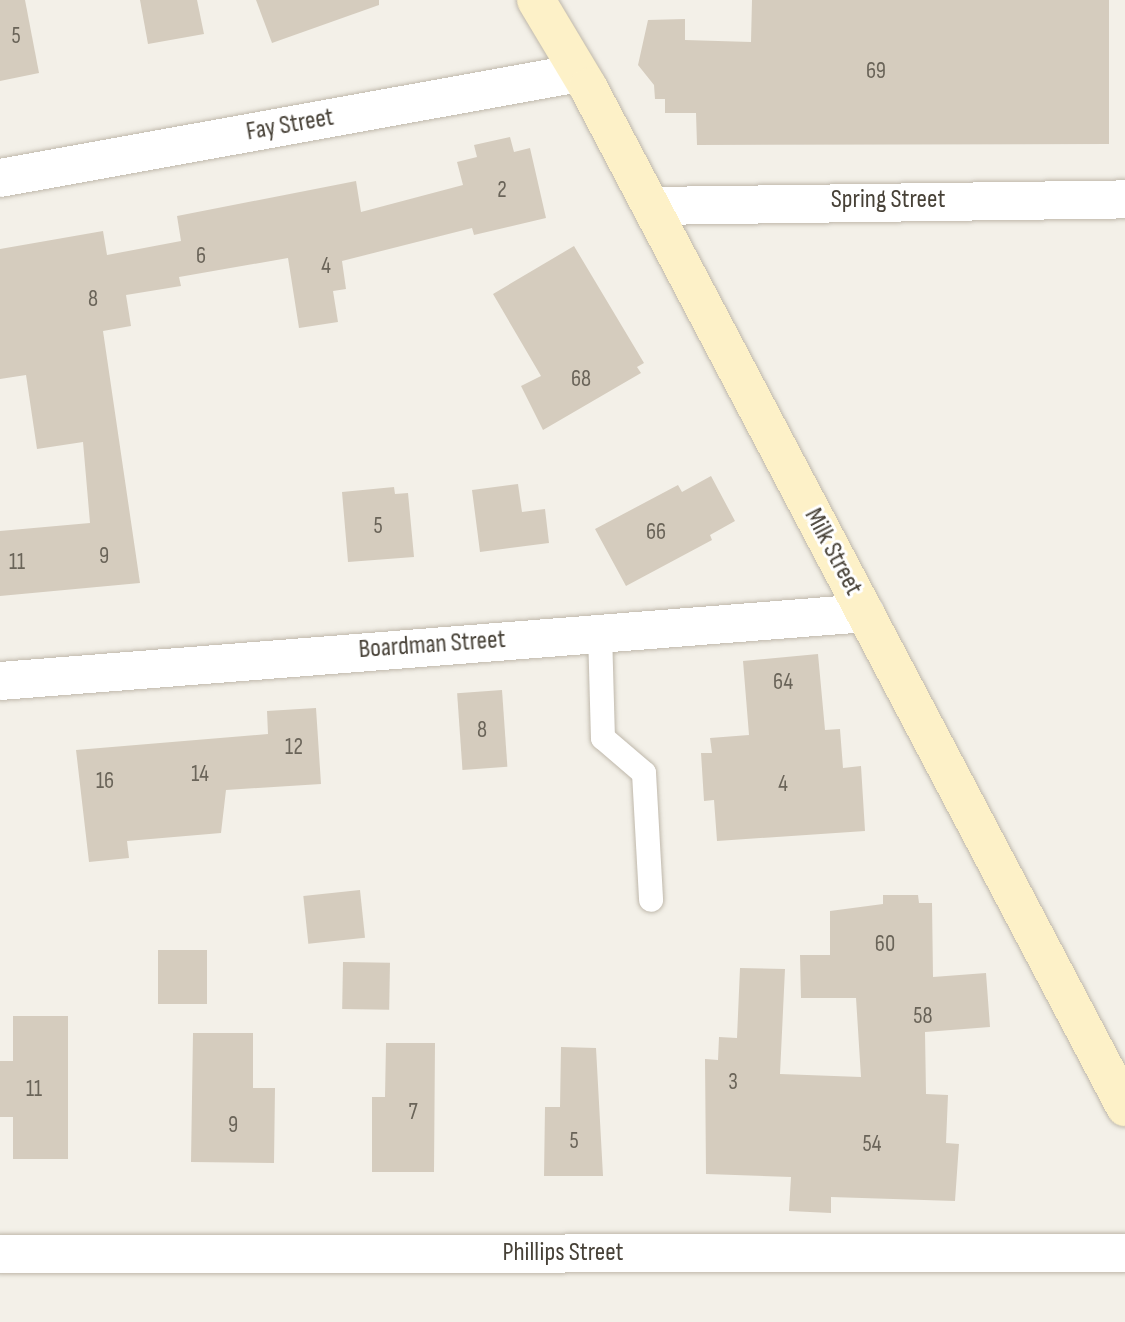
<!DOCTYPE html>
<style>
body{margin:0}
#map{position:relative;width:1125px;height:1322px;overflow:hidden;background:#f3f0e8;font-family:"Sofia Sans Condensed",sans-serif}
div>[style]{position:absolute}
.building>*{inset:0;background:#d5ccbe;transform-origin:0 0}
.roads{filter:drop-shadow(0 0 2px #bfb8ab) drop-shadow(0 0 2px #bfb8ab)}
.service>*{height:24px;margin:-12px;padding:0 12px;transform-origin:12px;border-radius:12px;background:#fff}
.minor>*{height:38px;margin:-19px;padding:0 19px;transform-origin:19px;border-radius:19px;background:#fff}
.secondary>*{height:38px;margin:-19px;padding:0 19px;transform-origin:19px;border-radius:19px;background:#fdf1c8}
span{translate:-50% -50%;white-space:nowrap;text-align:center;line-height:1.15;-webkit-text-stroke:6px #fff;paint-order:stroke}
.number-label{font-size:23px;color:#6a6459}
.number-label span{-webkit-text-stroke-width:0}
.street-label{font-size:26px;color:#474137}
</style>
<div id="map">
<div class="building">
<i style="clip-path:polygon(0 0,25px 0,39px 73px,0 81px)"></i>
<i style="clip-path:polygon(140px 0,197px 0,204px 34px,148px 44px)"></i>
<i style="clip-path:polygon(256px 0,379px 0,379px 5px,272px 43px)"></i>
<i style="clip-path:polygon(752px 0,1109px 0,1109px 144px,697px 145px,696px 113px,665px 113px,665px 99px,655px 99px,654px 85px,638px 65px,648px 20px,685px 19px,685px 40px,751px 42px)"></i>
<i style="clip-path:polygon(510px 137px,514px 152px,530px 148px,546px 218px,474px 235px,472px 228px,342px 261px,346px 289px,333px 291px,338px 322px,299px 328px,288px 258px,179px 277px,181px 286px,126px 295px,131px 326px,103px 331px,140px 583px,0 596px,0 531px,90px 523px,83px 442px,37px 449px,26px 375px,0 379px,0 249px,103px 231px,107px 255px,181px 241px,177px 216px,356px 181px,361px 212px,463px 185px,457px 162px,477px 157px,474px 145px)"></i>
<i style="clip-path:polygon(574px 246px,644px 363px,637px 367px,641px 373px,543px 430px,521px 386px,541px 376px,493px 294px)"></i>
<i style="clip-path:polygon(711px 476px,735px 521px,710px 535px,712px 540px,626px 586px,595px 529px,678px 485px,682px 492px)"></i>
<i style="clip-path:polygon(518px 484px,522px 512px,545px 509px,549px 543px,480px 552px,472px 490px)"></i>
<i style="clip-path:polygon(394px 487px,395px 494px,408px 493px,414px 557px,348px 562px,342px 492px)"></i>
<i style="clip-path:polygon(818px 654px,825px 730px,840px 729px,843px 768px,861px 766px,865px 831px,717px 841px,714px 800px,704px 801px,701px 753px,712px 753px,710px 738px,749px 735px,743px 661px)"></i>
<i style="left:502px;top:690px;width:77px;height:45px;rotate:86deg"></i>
<i style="clip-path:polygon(316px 708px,321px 784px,226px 790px,221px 833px,127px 841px,129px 858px,89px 862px,76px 750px,268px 734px,267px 711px)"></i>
<i style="left:360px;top:890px;width:48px;height:57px;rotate:84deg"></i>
<i style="clip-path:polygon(883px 895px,918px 895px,919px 903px,932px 903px,933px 977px,986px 973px,990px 1027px,925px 1032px,926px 1094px,948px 1095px,946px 1143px,959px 1144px,955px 1201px,831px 1197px,831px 1213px,789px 1211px,791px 1177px,706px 1174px,705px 1059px,718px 1060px,719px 1037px,737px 1038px,740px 968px,785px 969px,780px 1074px,861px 1077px,856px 998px,801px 998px,800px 955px,830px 955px,830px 911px,883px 904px)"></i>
<i style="left:158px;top:950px;width:49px;height:54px"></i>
<i style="left:343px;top:962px;width:47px;height:47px;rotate:1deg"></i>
<i style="clip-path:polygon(13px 1016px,68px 1016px,68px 1159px,13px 1159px,13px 1117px,0 1117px,0 1061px,13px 1061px)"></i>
<i style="clip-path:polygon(193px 1033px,253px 1033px,253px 1088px,275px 1088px,274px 1163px,191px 1162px)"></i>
<i style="clip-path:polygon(386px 1043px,435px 1043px,434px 1172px,372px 1172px,372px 1097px,385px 1097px)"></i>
<i style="clip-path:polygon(561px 1047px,596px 1048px,603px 1176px,544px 1176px,545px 1107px,560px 1107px)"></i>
</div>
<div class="roads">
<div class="service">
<i style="left:600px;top:632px;width:106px;rotate:88.4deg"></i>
<i style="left:603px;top:738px;width:54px;rotate:40.5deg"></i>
<i style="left:644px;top:773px;width:127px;rotate:86.8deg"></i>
</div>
<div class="minor">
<i style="left:0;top:178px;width:588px;rotate:-10.28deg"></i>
<i style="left:651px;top:206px;width:474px;rotate:-0.8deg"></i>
<i style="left:0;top:681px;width:868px;rotate:-4.49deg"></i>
<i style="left:0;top:1254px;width:1125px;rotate:-0.05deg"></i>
</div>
<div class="secondary">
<i style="left:536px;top:0;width:101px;rotate:59.1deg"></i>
<i style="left:588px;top:87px;width:1153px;rotate:62.23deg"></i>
</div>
</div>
<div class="number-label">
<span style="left:16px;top:36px">5</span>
<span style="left:876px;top:71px">69</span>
<span style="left:502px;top:190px">2</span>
<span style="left:201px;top:256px">6</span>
<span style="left:326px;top:266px">4</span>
<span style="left:93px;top:299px">8</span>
<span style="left:581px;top:379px">68</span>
<span style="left:378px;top:526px">5</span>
<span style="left:656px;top:532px">66</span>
<span style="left:104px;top:556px">9</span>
<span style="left:17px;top:562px">11</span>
<span style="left:783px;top:682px">64</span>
<span style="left:482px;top:730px">8</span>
<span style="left:294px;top:747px">12</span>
<span style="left:200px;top:774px">14</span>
<span style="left:105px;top:781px">16</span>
<span style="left:783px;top:784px">4</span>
<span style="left:885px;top:944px">60</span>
<span style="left:923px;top:1016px">58</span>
<span style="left:733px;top:1082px">3</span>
<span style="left:34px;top:1089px">11</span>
<span style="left:413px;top:1112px">7</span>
<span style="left:233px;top:1125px">9</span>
<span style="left:574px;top:1141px">5</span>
<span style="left:872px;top:1144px">54</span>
</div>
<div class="street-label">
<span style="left:290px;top:125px;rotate:-10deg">Fay Street</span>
<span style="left:888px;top:200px">Spring Street</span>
<span style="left:833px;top:552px;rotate:62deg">Milk Street</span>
<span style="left:432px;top:645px;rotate:-4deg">Boardman Street</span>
<span style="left:563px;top:1253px">Phillips Street</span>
</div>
</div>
